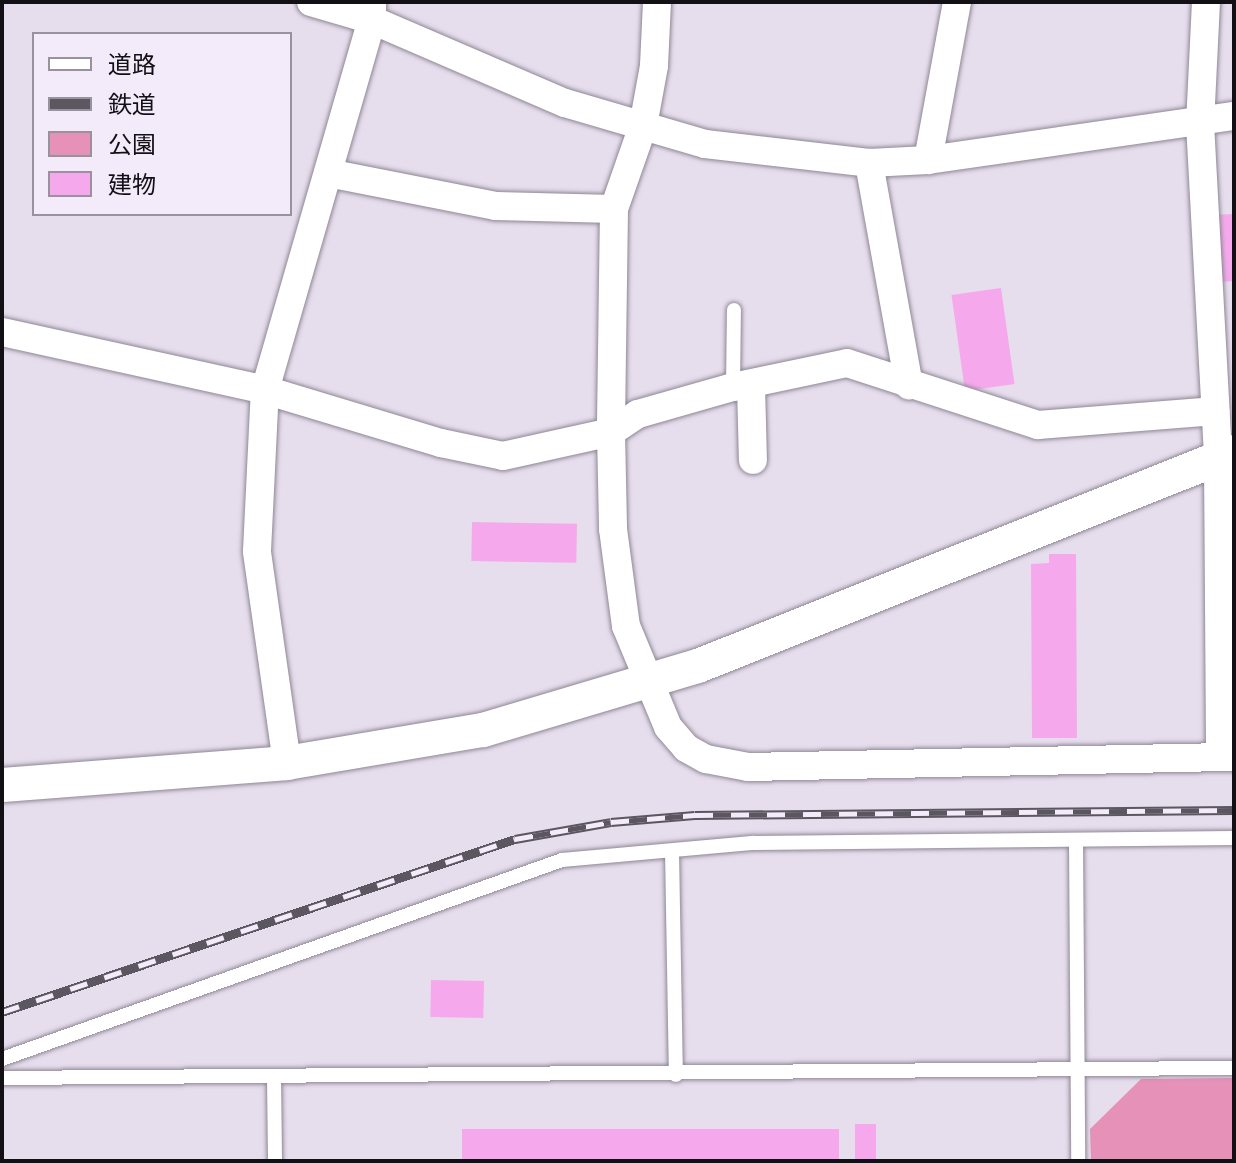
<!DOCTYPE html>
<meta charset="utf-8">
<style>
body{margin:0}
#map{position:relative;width:1236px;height:1163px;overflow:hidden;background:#e6dded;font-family:"Source Sans 3","Noto Sans JP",sans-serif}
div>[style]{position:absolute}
.green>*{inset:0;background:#e691b7}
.building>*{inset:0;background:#f5a9ec;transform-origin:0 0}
.roads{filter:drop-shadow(0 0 2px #8f8795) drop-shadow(0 0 2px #8f8795)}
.service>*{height:14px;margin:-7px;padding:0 7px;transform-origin:7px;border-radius:7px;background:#fff}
.minor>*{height:28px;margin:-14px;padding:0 14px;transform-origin:14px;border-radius:14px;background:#fff}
.tertiary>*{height:34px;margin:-17px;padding:0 17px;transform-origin:17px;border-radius:17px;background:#fff}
.rail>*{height:9px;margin-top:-4.5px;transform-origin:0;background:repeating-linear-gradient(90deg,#f3eafa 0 18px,#5b5660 0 36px);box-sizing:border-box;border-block:2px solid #5b5660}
span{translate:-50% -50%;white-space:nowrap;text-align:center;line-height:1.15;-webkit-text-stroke:7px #f3eafa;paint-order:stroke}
.frame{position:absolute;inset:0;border:4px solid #120f15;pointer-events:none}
.legend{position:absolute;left:32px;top:32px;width:260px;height:184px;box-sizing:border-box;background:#f3eafa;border:2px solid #99929e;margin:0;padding:10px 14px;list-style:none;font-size:24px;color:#120f15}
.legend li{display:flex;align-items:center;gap:16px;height:40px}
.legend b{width:40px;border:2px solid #99929e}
</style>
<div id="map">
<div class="green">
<i style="clip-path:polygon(1234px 1078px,1234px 1161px,1091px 1161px,1090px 1129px,1141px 1079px)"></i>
</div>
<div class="building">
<i style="clip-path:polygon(1234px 214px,1234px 281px,1221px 282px,1215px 215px)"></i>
<i style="left:1001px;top:288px;width:97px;height:50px;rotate:82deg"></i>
<i style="clip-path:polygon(1230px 486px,1234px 486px,1234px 574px,1231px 574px)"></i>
<i style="left:472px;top:522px;width:105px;height:39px;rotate:1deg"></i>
<i style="clip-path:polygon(1049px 554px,1076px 554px,1077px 738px,1032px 738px,1031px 564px,1049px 563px)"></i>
<i style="left:431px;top:980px;width:53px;height:37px;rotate:1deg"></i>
<i style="left:855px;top:1124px;width:21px;height:37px"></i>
<i style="left:462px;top:1129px;width:377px;height:32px"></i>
</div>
<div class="roads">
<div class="service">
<i style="left:733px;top:387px;width:77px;rotate:-89.3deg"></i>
<i style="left:1076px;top:840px;width:321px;rotate:89.6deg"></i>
<i style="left:672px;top:851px;width:224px;rotate:89deg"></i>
<i style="left:2px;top:1059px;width:594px;rotate:-19.56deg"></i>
<i style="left:562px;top:860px;width:193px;rotate:-5.1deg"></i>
<i style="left:754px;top:843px;width:480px;rotate:-0.6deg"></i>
<i style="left:274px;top:1077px;width:84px;rotate:89.3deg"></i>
<i style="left:2px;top:1078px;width:1232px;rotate:-0.47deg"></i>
</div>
<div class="minor">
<i style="left:311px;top:2px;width:64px;rotate:16.4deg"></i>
<i style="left:372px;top:20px;width:210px;rotate:23.3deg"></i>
<i style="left:565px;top:103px;width:146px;rotate:16.3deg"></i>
<i style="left:705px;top:144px;width:165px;rotate:6.6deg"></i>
<i style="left:869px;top:163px;width:59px;rotate:-2.9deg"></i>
<i style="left:928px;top:160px;width:309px;rotate:-8.2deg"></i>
<i style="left:657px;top:2px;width:64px;rotate:92.7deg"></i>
<i style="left:654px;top:66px;width:61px;rotate:100.4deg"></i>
<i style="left:643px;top:126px;width:88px;rotate:109.3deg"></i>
<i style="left:614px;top:209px;width:223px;rotate:90.8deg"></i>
<i style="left:611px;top:432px;width:97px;rotate:88.8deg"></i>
<i style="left:613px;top:529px;width:98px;rotate:82.4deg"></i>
<i style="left:626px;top:626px;width:109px;rotate:67.4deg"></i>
<i style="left:668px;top:727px;width:28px;rotate:49deg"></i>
<i style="left:686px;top:748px;width:23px;rotate:29deg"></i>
<i style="left:706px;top:759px;width:43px;rotate:10.8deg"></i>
<i style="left:748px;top:767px;width:486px;rotate:-1.2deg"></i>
<i style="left:1206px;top:2px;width:121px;rotate:92.8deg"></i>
<i style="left:1200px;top:123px;width:336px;rotate:86.9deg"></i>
<i style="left:1218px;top:459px;width:298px;rotate:89.6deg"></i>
<i style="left:928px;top:160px;width:161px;rotate:-79.6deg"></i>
<i style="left:869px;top:163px;width:226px;rotate:79.8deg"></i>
<i style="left:328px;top:173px;width:171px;rotate:11.1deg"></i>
<i style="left:496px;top:206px;width:118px;rotate:1.5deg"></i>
<i style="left:2px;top:332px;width:269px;rotate:12.4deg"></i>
<i style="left:265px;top:390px;width:184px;rotate:16.8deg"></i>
<i style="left:441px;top:443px;width:63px;rotate:11.8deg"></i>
<i style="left:503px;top:456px;width:111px;rotate:-12.5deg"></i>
<i style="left:611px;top:432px;width:32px;rotate:-34deg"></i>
<i style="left:638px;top:414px;width:99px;rotate:-15.9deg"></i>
<i style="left:733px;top:387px;width:116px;rotate:-11.9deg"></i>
<i style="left:847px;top:363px;width:201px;rotate:18deg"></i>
<i style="left:1038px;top:425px;width:178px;rotate:-4.5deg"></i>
<i style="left:751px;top:386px;width:74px;rotate:88.5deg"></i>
<i style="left:287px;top:763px;width:214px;rotate:-98.1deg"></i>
<i style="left:257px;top:551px;width:161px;rotate:-87.2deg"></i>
<i style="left:265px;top:390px;width:385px;rotate:-73.9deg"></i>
<i style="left:372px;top:20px;width:18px;rotate:-90deg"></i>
</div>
<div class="tertiary">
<i style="left:2px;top:785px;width:286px;rotate:-4.4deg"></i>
<i style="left:287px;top:763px;width:199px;rotate:-9.6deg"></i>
<i style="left:483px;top:730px;width:224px;rotate:-16.6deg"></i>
<i style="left:698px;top:666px;width:577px;rotate:-21.76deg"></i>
</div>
</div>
<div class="rail">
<i style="left:2px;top:1012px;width:541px;rotate:-18.64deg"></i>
<i style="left:515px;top:839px;width:97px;rotate:-10deg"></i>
<i style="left:611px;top:822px;width:84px;rotate:-4.8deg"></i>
<i style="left:695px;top:815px;width:539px;rotate:-0.53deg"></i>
</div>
<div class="frame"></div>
<ul class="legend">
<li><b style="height:10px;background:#fff"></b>道路</li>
<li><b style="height:10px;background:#5b5660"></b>鉄道</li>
<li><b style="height:22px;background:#e691b7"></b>公園</li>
<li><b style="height:22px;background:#f5a9ec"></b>建物</li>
</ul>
</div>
